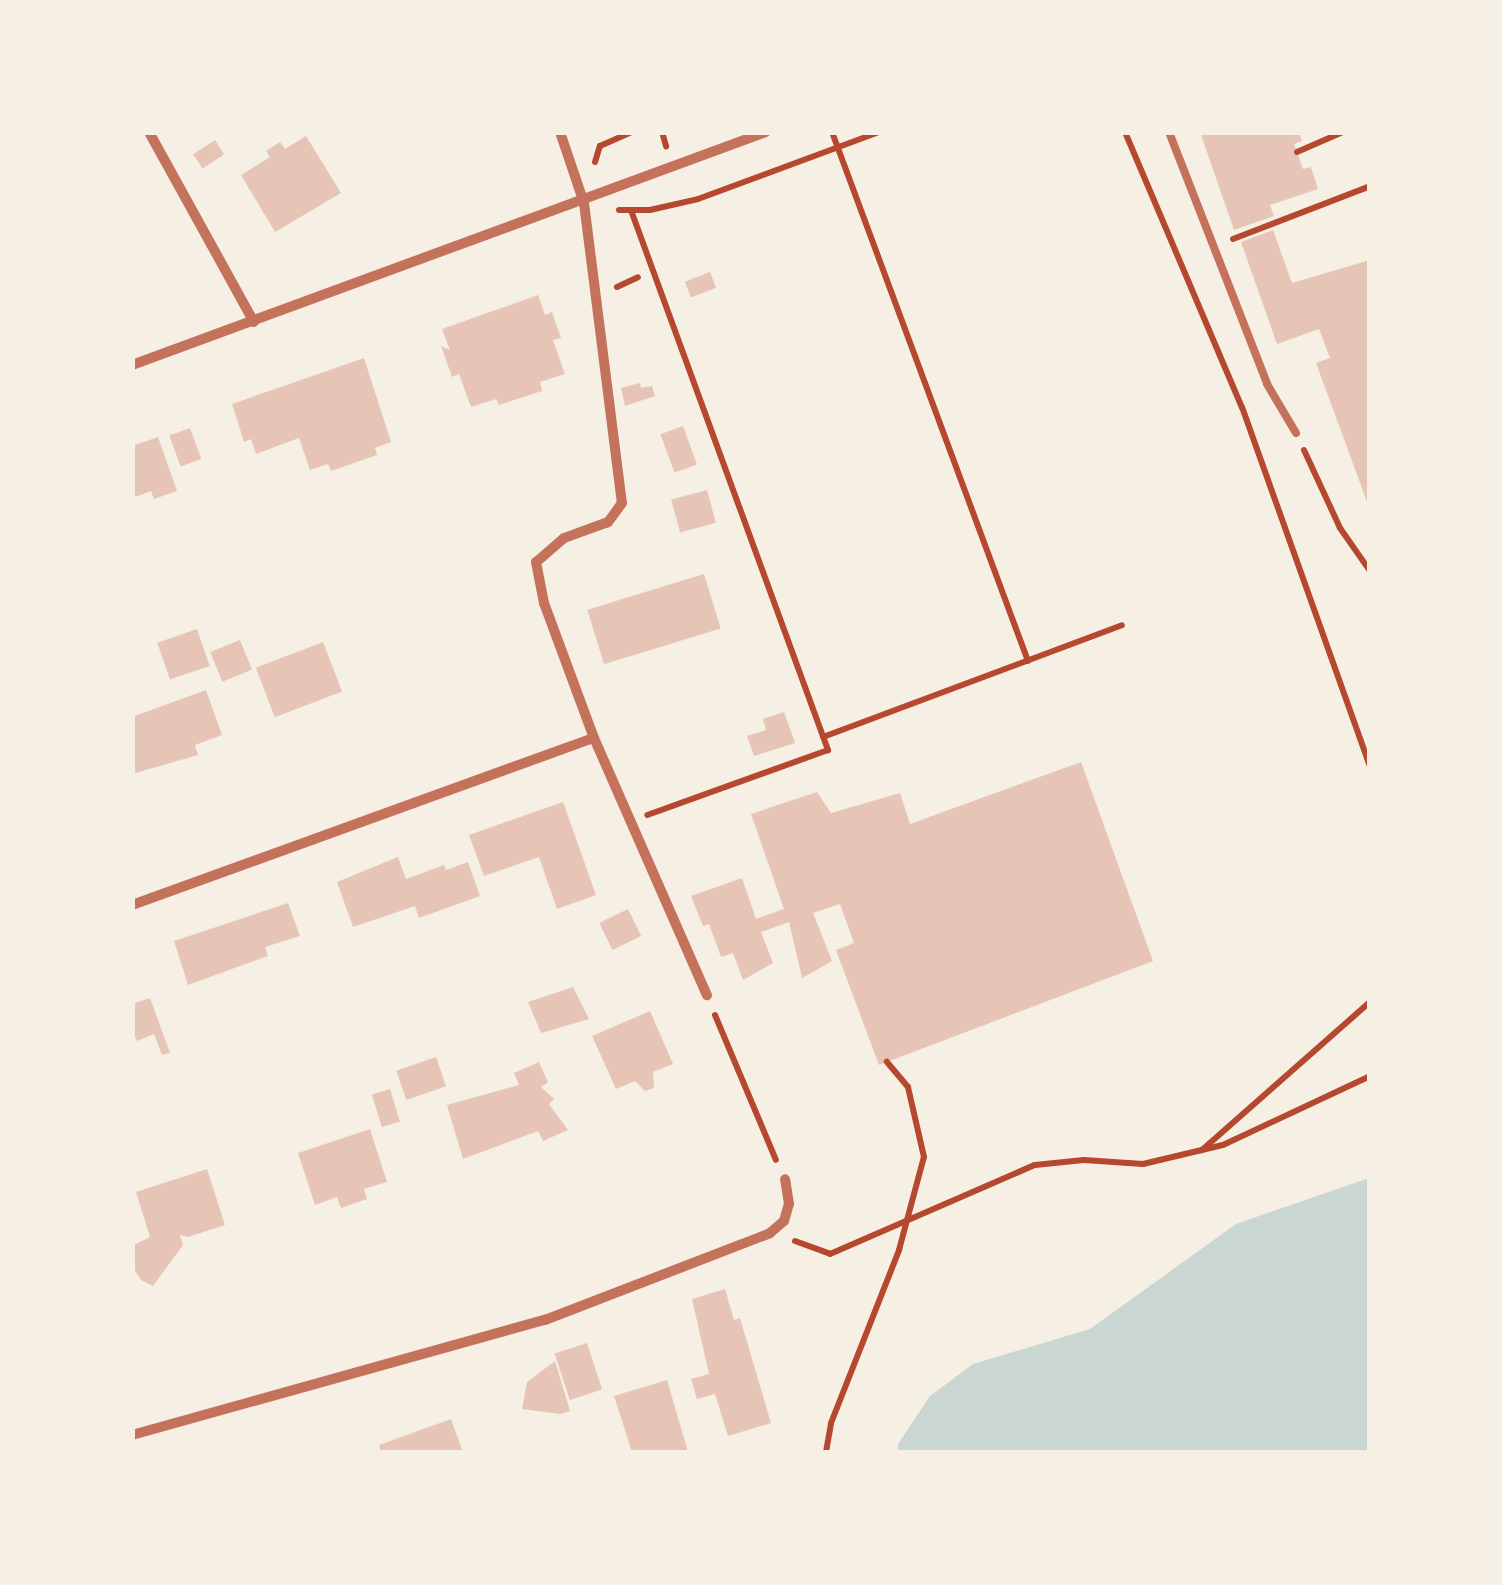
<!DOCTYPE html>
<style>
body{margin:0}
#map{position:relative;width:1502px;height:1585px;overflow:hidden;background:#f6efe4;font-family:Commissioner,sans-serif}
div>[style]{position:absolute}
.water>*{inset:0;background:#c9d6d2}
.building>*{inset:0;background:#e6c5b7;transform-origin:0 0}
.path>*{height:6px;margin:-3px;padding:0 3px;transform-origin:3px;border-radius:3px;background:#b5482f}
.service>*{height:8px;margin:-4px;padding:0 4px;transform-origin:4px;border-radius:4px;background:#c5725c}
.minor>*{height:10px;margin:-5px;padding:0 5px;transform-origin:5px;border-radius:5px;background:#c5725c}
span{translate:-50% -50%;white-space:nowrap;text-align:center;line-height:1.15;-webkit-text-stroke:8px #f6efe4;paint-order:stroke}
.frame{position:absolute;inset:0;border:135px solid #f6efe4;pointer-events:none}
</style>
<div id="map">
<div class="water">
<i style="clip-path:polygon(1369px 1178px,1369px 1452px,898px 1452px,898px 1444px,930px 1396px,973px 1364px,1090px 1329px,1236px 1224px)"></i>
</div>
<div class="building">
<i style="clip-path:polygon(1200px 132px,1299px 132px,1302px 141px,1294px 144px,1297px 152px,1303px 169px,1311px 167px,1318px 189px,1270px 205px,1274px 216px,1234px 230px)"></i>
<i style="clip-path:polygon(306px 136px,341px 193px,275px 232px,241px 175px,270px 157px,266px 151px,280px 142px,285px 149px)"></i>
<i style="left:215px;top:140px;width:17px;height:26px;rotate:57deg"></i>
<i style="clip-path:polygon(1273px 230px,1292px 283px,1370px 260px,1370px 510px,1316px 363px,1330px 358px,1319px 329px,1277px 344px,1241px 242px)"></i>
<i style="left:710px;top:272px;width:17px;height:27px;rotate:69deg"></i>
<i style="clip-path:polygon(538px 295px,545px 315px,552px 312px,561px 338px,553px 340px,565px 374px,540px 382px,542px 391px,499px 405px,496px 399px,471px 407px,459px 374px,452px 377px,441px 346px,450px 350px,442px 329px)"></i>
<i style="clip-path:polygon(364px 358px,391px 442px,375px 448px,377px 455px,331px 471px,328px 464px,310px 470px,299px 438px,256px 454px,251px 439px,244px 442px,232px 404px)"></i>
<i style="clip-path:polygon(640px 383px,641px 388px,652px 386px,655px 396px,625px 406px,621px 388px)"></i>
<i style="left:683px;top:426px;width:41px;height:24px;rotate:70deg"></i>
<i style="left:190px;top:428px;width:33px;height:22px;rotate:70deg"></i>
<i style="clip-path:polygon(158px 437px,177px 491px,154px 499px,151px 491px,132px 498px,132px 446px)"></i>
<i style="left:707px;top:490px;width:34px;height:37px;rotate:75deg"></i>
<i style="left:704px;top:574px;width:57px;height:122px;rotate:73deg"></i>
<i style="left:197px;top:629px;width:39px;height:42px;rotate:71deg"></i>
<i style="left:240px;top:640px;width:32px;height:32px;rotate:68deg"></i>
<i style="left:323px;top:642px;width:53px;height:72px;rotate:69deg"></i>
<i style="clip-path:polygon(206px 690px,222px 735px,195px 745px,198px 755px,132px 774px,132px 717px)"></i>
<i style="clip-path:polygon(784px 712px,795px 743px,754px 756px,747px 736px,766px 730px,763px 719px)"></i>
<i style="clip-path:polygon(1081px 762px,1153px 961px,879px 1065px,836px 950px,854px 943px,840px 904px,813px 913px,832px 961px,802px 978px,789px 922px,761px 932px,773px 963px,743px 980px,733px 953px,721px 957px,709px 924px,703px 926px,691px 896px,742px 878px,756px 919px,784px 909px,751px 814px,817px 792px,831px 813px,900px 793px,910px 824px)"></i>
<i style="clip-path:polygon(563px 802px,596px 895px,557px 909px,539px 857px,484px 876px,469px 835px)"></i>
<i style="clip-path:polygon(398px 857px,406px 879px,444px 865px,446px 870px,468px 862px,480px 896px,419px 918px,415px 906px,353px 927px,337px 882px)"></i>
<i style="clip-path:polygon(288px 903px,300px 936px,265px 947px,268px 956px,188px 985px,174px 941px)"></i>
<i style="left:628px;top:909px;width:30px;height:32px;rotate:64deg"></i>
<i style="clip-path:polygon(573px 987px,589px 1019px,541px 1033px,528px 1002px)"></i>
<i style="clip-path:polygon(150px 998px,170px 1053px,162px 1055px,154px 1034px,137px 1041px,132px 1030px,132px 1004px)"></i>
<i style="clip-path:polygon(650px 1011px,673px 1064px,653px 1072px,654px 1088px,645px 1091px,635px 1081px,616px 1089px,592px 1036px)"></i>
<i style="left:436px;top:1057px;width:31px;height:42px;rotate:71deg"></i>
<i style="clip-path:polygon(539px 1062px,548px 1082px,541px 1087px,554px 1099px,549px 1104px,568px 1130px,543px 1141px,538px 1131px,463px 1159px,447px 1105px,519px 1085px,514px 1073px)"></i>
<i style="left:390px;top:1089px;width:34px;height:19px;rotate:73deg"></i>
<i style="clip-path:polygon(370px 1129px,387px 1182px,364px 1189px,367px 1199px,341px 1208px,337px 1197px,315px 1205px,298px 1153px)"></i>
<i style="clip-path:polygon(207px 1169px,225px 1225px,188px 1237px,180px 1235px,183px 1245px,153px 1286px,141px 1280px,132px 1266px,132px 1246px,150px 1237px,136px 1192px)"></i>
<i style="clip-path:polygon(725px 1289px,734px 1320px,740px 1318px,771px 1423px,728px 1436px,715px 1394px,697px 1399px,691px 1379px,709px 1374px,692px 1299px)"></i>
<i style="left:587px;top:1343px;width:49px;height:34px;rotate:72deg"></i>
<i style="clip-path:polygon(555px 1361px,570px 1411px,560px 1414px,522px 1409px,527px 1382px)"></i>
<i style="clip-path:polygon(667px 1380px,688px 1452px,632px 1452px,614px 1396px)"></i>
<i style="clip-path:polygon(451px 1419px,463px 1452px,381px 1452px,379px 1445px)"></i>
</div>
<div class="path">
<i style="left:662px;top:132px;width:15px;rotate:74deg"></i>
<i style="left:832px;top:132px;width:564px;rotate:69.67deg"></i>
<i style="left:1125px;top:132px;width:299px;rotate:67deg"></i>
<i style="left:1242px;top:407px;width:382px;rotate:70.4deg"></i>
<i style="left:1297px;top:152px;width:50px;rotate:-23.5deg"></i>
<i style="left:595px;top:162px;width:17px;rotate:-73deg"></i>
<i style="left:600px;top:146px;width:34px;rotate:-24deg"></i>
<i style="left:619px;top:210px;width:31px"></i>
<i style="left:650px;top:210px;width:49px;rotate:-12.9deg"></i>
<i style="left:698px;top:199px;width:193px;rotate:-20.3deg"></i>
<i style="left:632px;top:213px;width:572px;rotate:69.95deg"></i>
<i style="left:828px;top:750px;width:192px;rotate:160.2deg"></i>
<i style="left:1233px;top:239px;width:147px;rotate:-21.1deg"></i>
<i style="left:617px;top:287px;width:23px;rotate:-25deg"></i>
<i style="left:1304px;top:450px;width:86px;rotate:65.2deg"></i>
<i style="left:1340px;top:528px;width:52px;rotate:55.1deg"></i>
<i style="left:823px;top:737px;width:319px;rotate:-20.5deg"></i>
<i style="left:715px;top:1015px;width:157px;rotate:67.2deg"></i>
<i style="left:1202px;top:1150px;width:224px;rotate:-41.4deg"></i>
<i style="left:795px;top:1241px;width:37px;rotate:20deg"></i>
<i style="left:830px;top:1254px;width:223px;rotate:-23.5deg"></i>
<i style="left:1035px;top:1165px;width:49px;rotate:-5.8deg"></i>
<i style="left:1084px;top:1160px;width:59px;rotate:3.9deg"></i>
<i style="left:1143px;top:1164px;width:82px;rotate:-13.4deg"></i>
<i style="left:1223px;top:1145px;width:162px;rotate:-25.1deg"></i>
<i style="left:826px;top:1452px;width:29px;rotate:-80deg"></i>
<i style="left:831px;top:1423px;width:186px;rotate:-68.5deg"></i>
<i style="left:899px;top:1250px;width:96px;rotate:-75deg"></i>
<i style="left:924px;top:1157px;width:72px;rotate:-102.9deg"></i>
<i style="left:908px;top:1087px;width:33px;rotate:-130deg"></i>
</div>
<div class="service">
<i style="left:1169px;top:132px;width:270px;rotate:68.7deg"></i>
<i style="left:1267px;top:384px;width:57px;rotate:59.4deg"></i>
</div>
<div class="minor">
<i style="left:149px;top:132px;width:217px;rotate:61.1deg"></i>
<i style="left:560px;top:132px;width:75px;rotate:71.3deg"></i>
<i style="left:584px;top:203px;width:302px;rotate:82.8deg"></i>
<i style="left:622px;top:503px;width:24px;rotate:126deg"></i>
<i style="left:608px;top:522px;width:47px;rotate:160deg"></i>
<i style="left:564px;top:538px;width:37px;rotate:139deg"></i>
<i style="left:536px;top:562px;width:42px;rotate:79deg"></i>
<i style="left:544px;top:603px;width:144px;rotate:69.7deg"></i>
<i style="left:594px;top:738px;width:281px;rotate:66.3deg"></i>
<i style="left:132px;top:365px;width:675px;rotate:-20.18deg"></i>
<i style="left:132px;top:905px;width:491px;rotate:-19.9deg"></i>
<i style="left:132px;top:1435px;width:429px;rotate:-15.6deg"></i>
<i style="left:545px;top:1320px;width:241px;rotate:-21.1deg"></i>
<i style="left:770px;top:1233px;width:18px;rotate:-41deg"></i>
<i style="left:784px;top:1221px;width:18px;rotate:-74deg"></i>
<i style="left:789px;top:1204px;width:25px;rotate:-99deg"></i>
</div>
<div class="frame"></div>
</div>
